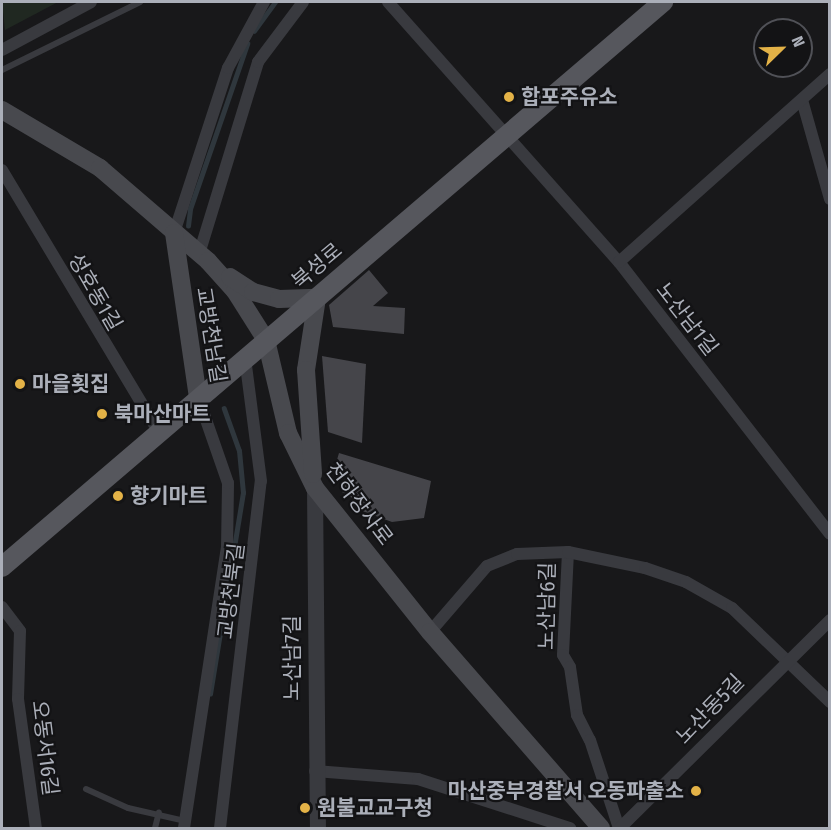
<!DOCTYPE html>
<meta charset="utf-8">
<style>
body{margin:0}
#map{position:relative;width:831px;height:830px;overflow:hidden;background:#18181a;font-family:"Fira Sans Condensed","Noto Sans KR",sans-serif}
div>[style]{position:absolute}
.green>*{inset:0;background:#202821}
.stream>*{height:4.5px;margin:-2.25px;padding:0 2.25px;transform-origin:2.25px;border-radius:2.25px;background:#2f373d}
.building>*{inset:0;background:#45454a}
.service>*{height:6px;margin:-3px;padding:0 3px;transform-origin:3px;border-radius:3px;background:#393a3f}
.minor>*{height:12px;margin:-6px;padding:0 6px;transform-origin:6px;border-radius:6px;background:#393a3f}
.tertiary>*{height:16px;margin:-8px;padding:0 8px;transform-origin:8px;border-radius:8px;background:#393a3f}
.secondary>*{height:18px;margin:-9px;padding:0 9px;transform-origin:9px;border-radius:9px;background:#48494e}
.primary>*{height:20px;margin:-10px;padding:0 10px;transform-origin:10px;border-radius:10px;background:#56575d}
.dots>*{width:16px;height:16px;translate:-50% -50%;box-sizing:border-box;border:3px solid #131315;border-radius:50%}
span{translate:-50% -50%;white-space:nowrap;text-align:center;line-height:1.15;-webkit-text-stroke:4.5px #131315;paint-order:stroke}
.poi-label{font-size:21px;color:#abafb9;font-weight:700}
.left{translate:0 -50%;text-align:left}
.right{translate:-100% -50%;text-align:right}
.street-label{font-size:21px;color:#abafb9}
.frame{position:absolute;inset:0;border:3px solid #abafb9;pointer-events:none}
.north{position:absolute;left:753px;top:18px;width:60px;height:60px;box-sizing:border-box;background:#131315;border:2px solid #505157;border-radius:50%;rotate:67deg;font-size:16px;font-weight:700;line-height:24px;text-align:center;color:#abafb9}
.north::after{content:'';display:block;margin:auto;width:21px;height:27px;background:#e3b247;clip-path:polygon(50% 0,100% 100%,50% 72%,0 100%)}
</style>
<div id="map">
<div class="green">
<i style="clip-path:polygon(2px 2px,58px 2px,5px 30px)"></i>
</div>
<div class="stream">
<i style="left:254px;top:31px;width:36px;rotate:-54deg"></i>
<i style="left:188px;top:226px;width:17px;rotate:-83deg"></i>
<i style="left:190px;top:209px;width:175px;rotate:-70.9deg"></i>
<i style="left:210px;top:694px;width:204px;rotate:-80.7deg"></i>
<i style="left:243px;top:493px;width:42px;rotate:-95.4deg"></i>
<i style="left:239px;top:451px;width:45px;rotate:-109.7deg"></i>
</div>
<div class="building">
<i style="clip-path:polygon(369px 270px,388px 293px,373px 306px,405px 308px,404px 334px,333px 327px,329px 305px)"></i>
<i style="clip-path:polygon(322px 356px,366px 364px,362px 443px,328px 432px)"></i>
<i style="clip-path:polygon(339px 453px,431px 481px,424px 518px,392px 522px,357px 509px,354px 499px,342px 492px,345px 478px,333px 473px)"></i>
</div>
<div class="service">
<i style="left:2px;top:70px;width:154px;rotate:-26.2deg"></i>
<i style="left:86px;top:789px;width:46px;rotate:24.3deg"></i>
<i style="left:128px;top:808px;width:58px;rotate:12.8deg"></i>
<i style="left:155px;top:828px;width:16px;rotate:-76deg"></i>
</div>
<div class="minor">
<i style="left:388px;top:2px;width:348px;rotate:48.4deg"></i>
<i style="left:619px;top:262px;width:344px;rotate:52.2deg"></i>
<i style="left:2px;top:50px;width:101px;rotate:-28.3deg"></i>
<i style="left:802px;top:100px;width:103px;rotate:74.2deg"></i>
<i style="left:2px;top:170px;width:304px;rotate:59.1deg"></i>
<i style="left:174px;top:233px;width:174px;rotate:-71.9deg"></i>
<i style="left:228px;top:68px;width:75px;rotate:-61.4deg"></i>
<i style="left:199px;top:254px;width:201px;rotate:-72.9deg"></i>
<i style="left:258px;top:62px;width:75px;rotate:-53.1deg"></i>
<i style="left:619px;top:262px;width:283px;rotate:-41.7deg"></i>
<i style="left:568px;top:552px;width:103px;rotate:92.8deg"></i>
<i style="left:563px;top:655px;width:14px;rotate:60deg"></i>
<i style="left:570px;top:667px;width:49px;rotate:81.7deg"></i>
<i style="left:577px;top:715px;width:28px;rotate:63deg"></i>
<i style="left:590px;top:740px;width:93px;rotate:71.8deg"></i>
<i style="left:2px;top:607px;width:30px;rotate:53deg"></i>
<i style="left:20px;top:631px;width:68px;rotate:91.7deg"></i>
<i style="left:18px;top:699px;width:130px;rotate:82.1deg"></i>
<i style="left:430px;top:632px;width:87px;rotate:-49.2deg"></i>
<i style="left:487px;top:566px;width:32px;rotate:-22deg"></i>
<i style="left:517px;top:554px;width:51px;rotate:-2.2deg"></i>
<i style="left:568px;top:552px;width:79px;rotate:11.7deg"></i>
<i style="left:645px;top:568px;width:43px;rotate:18.9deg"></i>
<i style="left:686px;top:582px;width:53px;rotate:29.5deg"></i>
<i style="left:732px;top:608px;width:136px;rotate:43.8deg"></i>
<i style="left:315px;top:771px;width:103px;rotate:4.4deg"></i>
<i style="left:418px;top:779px;width:160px;rotate:17.9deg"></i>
<i style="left:184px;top:828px;width:283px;rotate:-81.3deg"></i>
<i style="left:227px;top:548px;width:65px;rotate:-89.1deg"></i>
<i style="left:228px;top:483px;width:91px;rotate:-109.2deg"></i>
<i style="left:220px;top:828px;width:349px;rotate:-83.3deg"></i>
<i style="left:261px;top:481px;width:125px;rotate:-97.4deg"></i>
<i style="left:620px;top:828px;width:296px;rotate:-44.7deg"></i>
</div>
<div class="tertiary">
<i style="left:315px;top:488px;width:340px;rotate:89.5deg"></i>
</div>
<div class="secondary">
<i style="left:2px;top:110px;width:114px;rotate:30.6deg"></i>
<i style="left:100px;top:168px;width:143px;rotate:40.7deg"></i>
<i style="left:208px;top:261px;width:40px;rotate:48deg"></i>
<i style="left:235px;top:291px;width:58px;rotate:57.7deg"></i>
<i style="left:266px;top:340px;width:96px;rotate:76.7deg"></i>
<i style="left:288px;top:433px;width:61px;rotate:63.9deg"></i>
<i style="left:315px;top:488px;width:184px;rotate:51.4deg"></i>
<i style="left:430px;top:632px;width:260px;rotate:48.9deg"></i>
<i style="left:174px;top:233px;width:166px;rotate:81.7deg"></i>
<i style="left:230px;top:277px;width:27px;rotate:33deg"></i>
<i style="left:253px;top:292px;width:27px;rotate:15deg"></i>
<i style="left:279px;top:299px;width:38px;rotate:-2deg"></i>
<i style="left:317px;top:298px;width:73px;rotate:98.7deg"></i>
<i style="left:306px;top:370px;width:104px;rotate:86.1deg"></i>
</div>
<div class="primary">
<i style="left:2px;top:567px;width:870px;rotate:-40.52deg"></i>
</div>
<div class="dots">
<i style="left:509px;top:97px;background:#e3b247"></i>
<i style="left:20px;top:384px;background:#e3b247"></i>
<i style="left:102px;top:414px;background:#e3b247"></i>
<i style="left:118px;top:496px;background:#e3b247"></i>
<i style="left:696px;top:791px;background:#e3b247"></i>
<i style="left:305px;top:808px;background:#e3b247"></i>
</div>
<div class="poi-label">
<span class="left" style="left:521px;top:97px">합포주유소</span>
<span class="left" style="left:32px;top:384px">마을횟집</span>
<span class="left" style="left:114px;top:414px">북마산마트</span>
<span class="left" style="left:130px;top:496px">향기마트</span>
<span class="right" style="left:684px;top:791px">마산중부경찰서 오동파출소</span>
<span class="left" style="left:317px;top:808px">원불교교구청</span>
</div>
<div class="street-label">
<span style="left:317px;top:266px;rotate:-40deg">북성로</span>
<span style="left:95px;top:292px;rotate:60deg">성호동1길</span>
<span style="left:687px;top:319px;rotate:52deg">노산남1길</span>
<span style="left:211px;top:335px;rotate:81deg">교방천남길</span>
<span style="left:359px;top:504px;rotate:53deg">천하장사로</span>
<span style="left:231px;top:591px;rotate:-83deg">교방천북길</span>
<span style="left:547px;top:606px;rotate:-89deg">노산남6길</span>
<span style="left:292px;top:658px;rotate:-90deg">노산남7길</span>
<span style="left:710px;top:709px;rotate:-46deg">노산동5길</span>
<span style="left:45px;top:748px;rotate:83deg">오동서16길</span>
</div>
<div class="frame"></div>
<div class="north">N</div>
</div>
